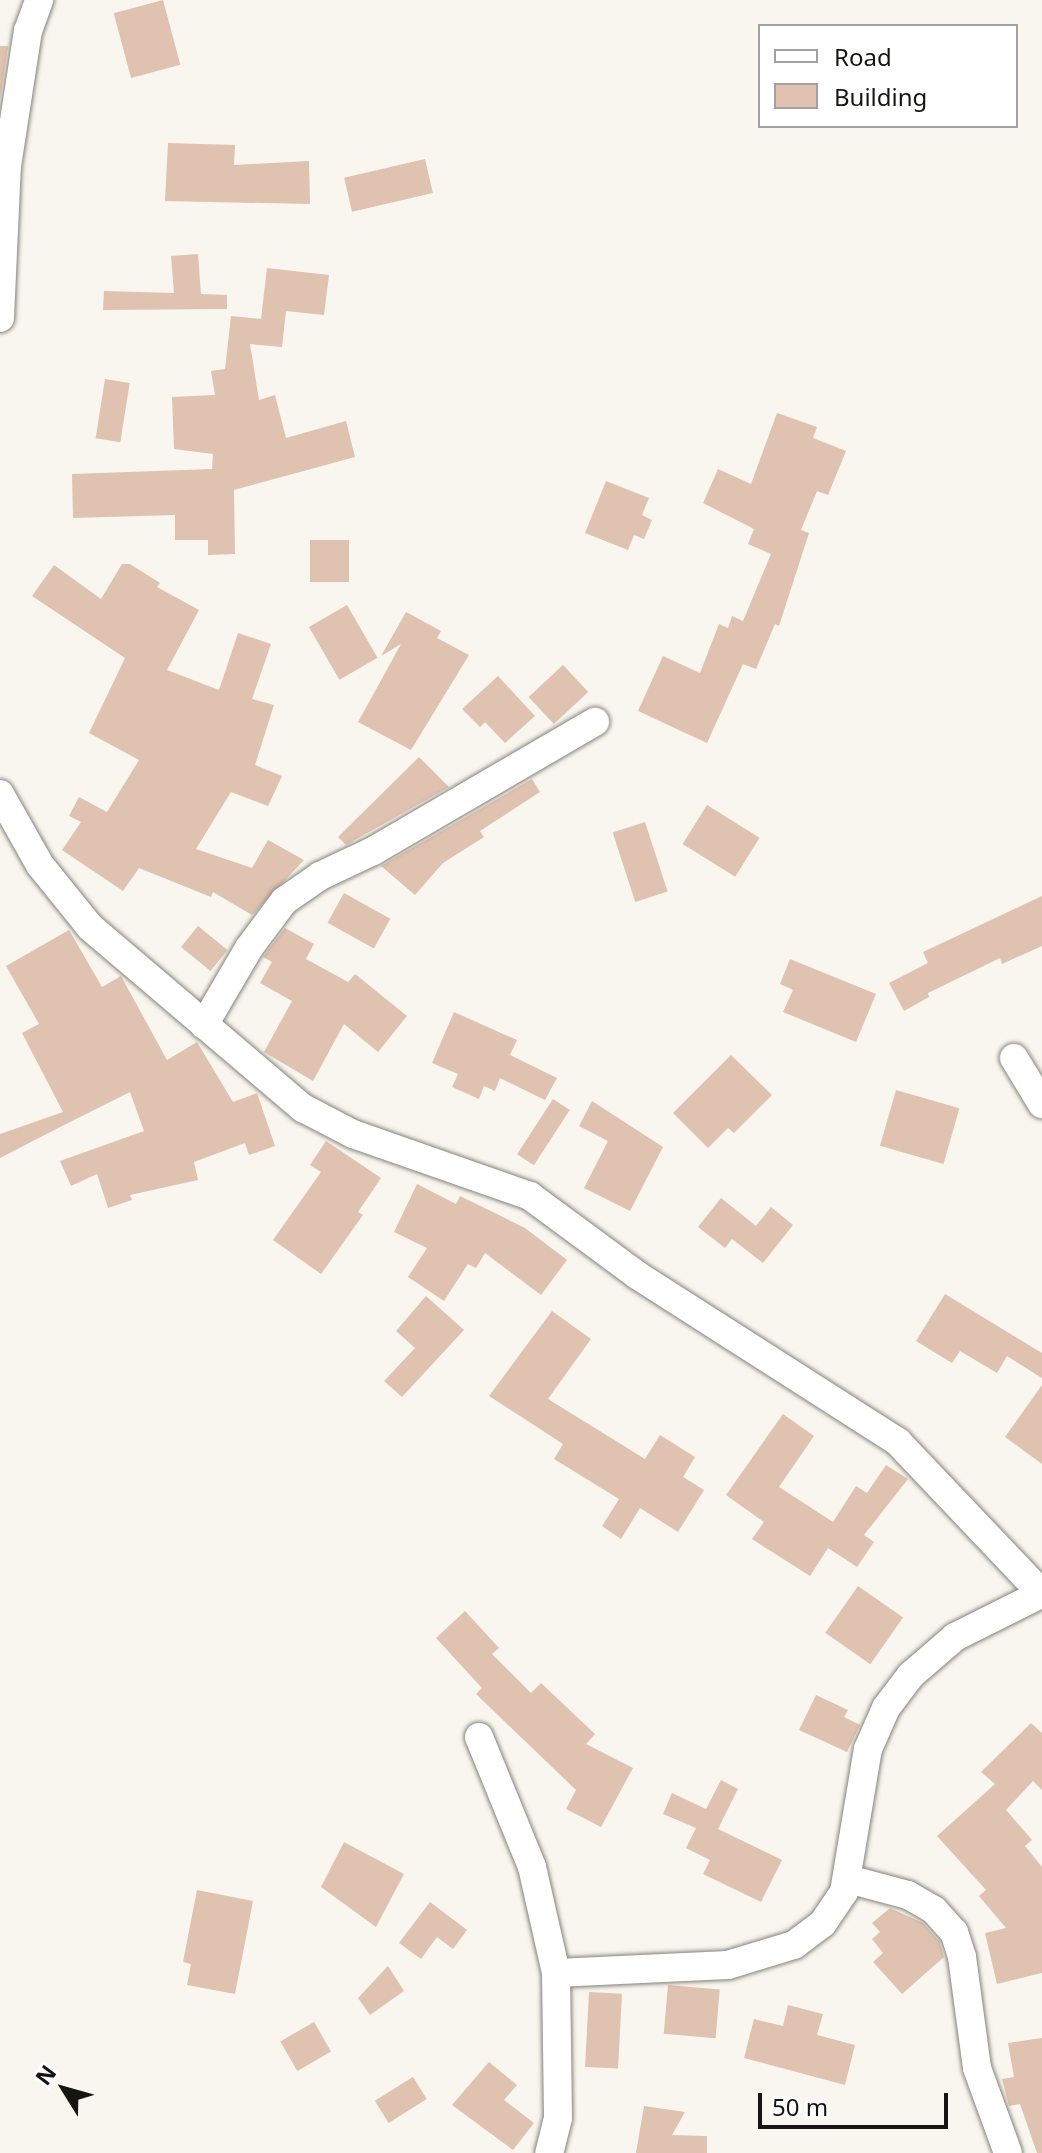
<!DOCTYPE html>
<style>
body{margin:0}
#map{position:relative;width:1042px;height:2153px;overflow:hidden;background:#f8f6ee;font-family:"Noto Sans",sans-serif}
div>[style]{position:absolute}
.building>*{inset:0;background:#e0c2b0;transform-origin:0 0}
.roads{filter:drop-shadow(0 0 2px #85837c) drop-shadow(0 0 2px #85837c)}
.minor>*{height:28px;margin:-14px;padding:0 14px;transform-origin:14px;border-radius:14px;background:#fff}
span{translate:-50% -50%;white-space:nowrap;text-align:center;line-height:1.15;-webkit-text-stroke:6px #fff;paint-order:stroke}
.legend{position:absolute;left:758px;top:24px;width:260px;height:104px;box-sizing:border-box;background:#fff;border:2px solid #a1a1a0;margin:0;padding:10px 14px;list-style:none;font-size:24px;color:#151411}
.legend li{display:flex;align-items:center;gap:16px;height:40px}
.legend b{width:40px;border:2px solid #a1a1a0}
.north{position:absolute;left:24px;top:2049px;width:80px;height:80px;-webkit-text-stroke:6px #fff;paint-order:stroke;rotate:307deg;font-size:22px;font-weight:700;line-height:32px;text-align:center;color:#151411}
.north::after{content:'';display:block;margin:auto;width:28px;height:36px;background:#151411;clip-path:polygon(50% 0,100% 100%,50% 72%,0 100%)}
.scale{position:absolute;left:758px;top:2093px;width:190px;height:36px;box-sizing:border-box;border:4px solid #151411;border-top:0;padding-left:10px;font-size:24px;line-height:28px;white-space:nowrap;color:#151411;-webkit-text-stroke:6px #fff;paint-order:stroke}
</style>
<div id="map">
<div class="building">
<i style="left:163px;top:0;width:67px;height:51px;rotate:75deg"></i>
<i style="clip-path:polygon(0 46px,8px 46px,0 100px)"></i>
<i style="clip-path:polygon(168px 143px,235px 145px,234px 165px,309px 161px,310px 204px,165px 201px)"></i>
<i style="left:425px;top:159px;width:35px;height:83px;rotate:77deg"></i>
<i style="clip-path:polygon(198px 254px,201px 294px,227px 295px,227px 309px,103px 310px,104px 291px,174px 293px,171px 256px)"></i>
<i style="clip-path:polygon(267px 268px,329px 275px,324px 315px,286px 311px,282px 347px,250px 344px,259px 400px,275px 395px,286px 438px,346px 421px,355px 457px,234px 490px,235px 554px,208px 555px,208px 540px,175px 540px,175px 515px,73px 518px,72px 474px,212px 469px,213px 454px,174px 449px,172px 397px,215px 395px,211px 371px,225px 369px,231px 316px,261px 319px)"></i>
<i style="left:105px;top:379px;width:25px;height:60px;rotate:9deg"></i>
<i style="clip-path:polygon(777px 413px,817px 427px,813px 438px,846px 451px,828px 495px,817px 491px,801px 530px,809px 533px,779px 626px,775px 624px,756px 669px,743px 664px,707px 743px,638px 711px,663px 656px,700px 673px,719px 624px,728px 628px,732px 616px,743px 621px,771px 554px,748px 544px,754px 529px,703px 503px,718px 469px,751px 484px)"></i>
<i style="clip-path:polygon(606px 481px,649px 498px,642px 515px,652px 520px,644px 539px,634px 535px,628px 550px,585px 533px)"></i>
<i style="left:310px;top:540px;width:39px;height:42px"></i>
<i style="clip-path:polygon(122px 564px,130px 564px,160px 583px,157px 587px,199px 610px,167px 670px,219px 690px,238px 633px,271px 644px,252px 699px,274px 705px,255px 765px,282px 776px,268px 806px,231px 792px,196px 849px,252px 868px,268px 840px,304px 860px,252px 915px,213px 892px,211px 897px,139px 868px,123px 891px,62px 850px,81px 822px,69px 816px,79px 797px,107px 812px,139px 760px,89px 733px,125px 658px,32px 596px,54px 565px,101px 599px)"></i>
<i style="left:347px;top:605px;width:61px;height:44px;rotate:60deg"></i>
<i style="clip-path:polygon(406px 612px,441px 631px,437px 638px,469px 655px,411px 750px,358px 722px,401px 644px,381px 656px)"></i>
<i style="left:563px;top:665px;width:37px;height:47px;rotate:47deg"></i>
<i style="clip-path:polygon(498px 676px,535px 716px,505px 743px,485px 722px,480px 727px,462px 709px)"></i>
<i style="clip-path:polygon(419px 757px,449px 787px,346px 845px,338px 837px)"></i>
<i style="clip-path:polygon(532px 779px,540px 792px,480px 831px,484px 837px,443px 863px,415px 895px,381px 866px)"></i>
<i style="left:707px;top:805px;width:62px;height:46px;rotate:32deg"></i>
<i style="left:645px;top:822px;width:73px;height:34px;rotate:72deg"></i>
<i style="left:344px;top:893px;width:53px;height:34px;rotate:29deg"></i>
<i style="clip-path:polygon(1042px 896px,1042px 946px,1002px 964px,1000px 958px,928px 993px,929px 997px,904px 1011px,889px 983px,928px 963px,923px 952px)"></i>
<i style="left:198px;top:926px;width:38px;height:27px;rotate:39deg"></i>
<i style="clip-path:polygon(285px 928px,314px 944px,306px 959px,348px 982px,355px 974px,407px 1016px,378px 1052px,344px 1024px,313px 1081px,264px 1052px,292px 1001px,260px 983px,272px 962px,263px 957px)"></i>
<i style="clip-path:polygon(69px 930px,102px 987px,121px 976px,167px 1060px,197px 1042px,233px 1102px,257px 1093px,275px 1146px,249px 1155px,245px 1143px,194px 1162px,198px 1180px,130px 1195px,132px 1200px,108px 1208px,97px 1174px,71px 1186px,60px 1161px,144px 1131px,130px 1092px,68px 1123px,64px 1115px,68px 1123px,0 1158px,0 1134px,63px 1112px,22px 1033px,39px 1024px,6px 966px)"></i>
<i style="clip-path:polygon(790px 959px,876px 994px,856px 1042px,783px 1012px,793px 990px,780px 984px)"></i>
<i style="clip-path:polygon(454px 1012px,517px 1040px,510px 1055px,557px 1078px,545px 1100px,500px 1078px,495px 1091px,484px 1086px,479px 1099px,452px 1087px,458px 1074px,432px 1063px)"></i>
<i style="clip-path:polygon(731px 1055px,772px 1095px,734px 1133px,728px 1128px,708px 1148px,673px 1113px)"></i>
<i style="left:896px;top:1090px;width:66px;height:58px;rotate:16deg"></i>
<i style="left:553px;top:1099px;width:20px;height:66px;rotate:33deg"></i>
<i style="clip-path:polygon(592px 1101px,663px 1147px,630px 1211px,584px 1188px,608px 1141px,579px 1126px)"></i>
<i style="clip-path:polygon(326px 1141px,381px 1178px,358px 1212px,363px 1215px,321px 1274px,273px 1240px,321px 1172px,310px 1165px)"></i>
<i style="clip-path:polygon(417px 1184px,456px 1204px,460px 1196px,525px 1228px,567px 1260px,541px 1295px,485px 1253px,476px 1268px,468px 1264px,444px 1301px,408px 1277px,427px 1248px,394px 1232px)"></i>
<i style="clip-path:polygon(721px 1198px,756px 1226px,771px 1207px,793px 1225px,763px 1263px,732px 1239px,725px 1248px,698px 1227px)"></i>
<i style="clip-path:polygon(945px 1294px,1042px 1353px,1042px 1378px,1007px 1356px,997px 1373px,960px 1351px,952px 1363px,916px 1341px)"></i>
<i style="clip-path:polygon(426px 1296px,464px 1330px,402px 1397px,384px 1381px,415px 1348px,396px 1331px)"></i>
<i style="clip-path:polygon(552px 1311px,591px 1339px,548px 1399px,645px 1459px,660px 1435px,695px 1457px,683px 1477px,704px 1490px,678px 1532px,640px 1508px,621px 1539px,602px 1526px,619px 1499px,554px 1459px,563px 1444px,489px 1396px)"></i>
<i style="clip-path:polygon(1042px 1385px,1042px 1464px,1005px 1437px)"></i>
<i style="clip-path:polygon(783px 1414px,814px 1436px,779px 1487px,833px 1522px,856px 1486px,867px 1493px,886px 1465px,908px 1479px,864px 1535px,874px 1542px,857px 1567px,828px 1548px,810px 1576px,752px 1539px,764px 1522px,726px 1495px)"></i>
<i style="left:858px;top:1586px;width:55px;height:57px;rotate:35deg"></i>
<i style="clip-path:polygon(465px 1611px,499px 1648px,492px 1654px,531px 1693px,541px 1683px,595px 1734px,586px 1744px,633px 1768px,601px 1827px,566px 1809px,576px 1790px,476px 1694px,482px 1688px,436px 1638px)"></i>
<i style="clip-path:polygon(816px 1695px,848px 1710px,844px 1717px,860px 1725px,847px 1752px,799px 1730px)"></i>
<i style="clip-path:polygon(1031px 1723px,1042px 1733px,1042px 1790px,1033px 1781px,1006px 1810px,1032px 1840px,1025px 1846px,1042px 1867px,1042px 1973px,997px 1984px,985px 1933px,1006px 1928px,979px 1896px,986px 1890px,937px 1836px,995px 1784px,981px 1772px)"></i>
<i style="clip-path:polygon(721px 1780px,738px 1789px,718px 1829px,782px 1860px,761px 1902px,703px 1874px,710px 1860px,686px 1848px,696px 1828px,663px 1814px,672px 1793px,706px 1809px)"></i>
<i style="clip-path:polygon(344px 1842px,404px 1874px,376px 1927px,321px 1887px)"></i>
<i style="clip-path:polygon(197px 1890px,253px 1901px,235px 1994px,187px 1985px,191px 1964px,183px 1962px)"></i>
<i style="clip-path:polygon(430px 1902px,467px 1930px,453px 1949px,437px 1937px,421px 1959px,399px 1943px)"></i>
<i style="clip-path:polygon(890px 1908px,923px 1923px,939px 1941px,944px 1957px,902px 1994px,873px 1962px,883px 1953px,872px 1939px,880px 1932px,872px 1923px)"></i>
<i style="clip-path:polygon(388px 1966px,404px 1991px,370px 2015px,358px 1998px)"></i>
<i style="left:668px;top:1985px;width:52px;height:49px;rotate:5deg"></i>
<i style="left:589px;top:1992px;width:33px;height:75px;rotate:3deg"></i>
<i style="clip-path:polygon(788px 2005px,823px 2014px,817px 2035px,855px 2045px,845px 2085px,744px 2058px,754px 2019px,783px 2026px)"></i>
<i style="left:314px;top:2022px;width:34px;height:39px;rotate:60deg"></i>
<i style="clip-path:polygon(1042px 2038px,1042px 2153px,1037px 2153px,1020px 2104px,1009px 2106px,1002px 2079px,1014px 2077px,1008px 2043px)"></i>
<i style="clip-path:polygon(489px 2062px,517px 2085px,504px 2100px,534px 2123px,513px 2150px,452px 2105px)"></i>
<i style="left:413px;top:2077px;width:26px;height:45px;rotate:58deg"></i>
<i style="clip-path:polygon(644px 2106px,685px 2112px,672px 2135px,707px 2136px,707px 2153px,636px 2153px)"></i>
</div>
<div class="roads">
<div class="minor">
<i style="left:0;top:318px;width:152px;rotate:-87.4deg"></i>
<i style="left:7px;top:166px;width:137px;rotate:-81.2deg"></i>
<i style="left:28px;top:31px;width:33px;rotate:-70deg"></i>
<i style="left:0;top:794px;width:81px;rotate:60.6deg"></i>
<i style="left:40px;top:865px;width:80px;rotate:51.1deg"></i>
<i style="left:90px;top:927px;width:280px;rotate:40.4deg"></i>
<i style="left:303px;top:1108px;width:56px;rotate:27.5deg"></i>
<i style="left:353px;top:1134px;width:188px;rotate:19.3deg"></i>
<i style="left:530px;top:1196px;width:133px;rotate:36.4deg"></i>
<i style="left:637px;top:1275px;width:310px;rotate:32.6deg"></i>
<i style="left:898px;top:1442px;width:209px;rotate:46.5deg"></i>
<i style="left:204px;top:1025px;width:89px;rotate:-59.7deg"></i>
<i style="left:249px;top:948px;width:59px;rotate:-53.3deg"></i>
<i style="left:284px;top:901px;width:44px;rotate:-34.8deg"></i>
<i style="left:320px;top:876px;width:59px;rotate:-25.3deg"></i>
<i style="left:373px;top:851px;width:257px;rotate:-30.2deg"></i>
<i style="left:1014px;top:1058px;width:54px;rotate:58.7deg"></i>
<i style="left:479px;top:1737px;width:140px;rotate:67.8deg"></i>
<i style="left:532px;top:1867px;width:109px;rotate:77.2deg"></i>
<i style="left:556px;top:1973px;width:145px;rotate:89.2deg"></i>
<i style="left:558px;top:2118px;width:36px;rotate:104deg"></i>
<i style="left:848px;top:1879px;width:62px;rotate:14.9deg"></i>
<i style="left:908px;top:1895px;width:30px;rotate:30deg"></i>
<i style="left:934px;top:1910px;width:30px;rotate:48deg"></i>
<i style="left:954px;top:1932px;width:26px;rotate:72deg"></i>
<i style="left:962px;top:1957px;width:112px;rotate:82.3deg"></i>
<i style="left:977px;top:2068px;width:90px;rotate:70deg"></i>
<i style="left:556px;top:1973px;width:172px;rotate:-2.7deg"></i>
<i style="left:728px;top:1965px;width:69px;rotate:-16.9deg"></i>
<i style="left:794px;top:1945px;width:36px;rotate:-37deg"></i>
<i style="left:823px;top:1923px;width:37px;rotate:-56deg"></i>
<i style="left:844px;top:1892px;width:145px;rotate:-80.5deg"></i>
<i style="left:868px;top:1749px;width:45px;rotate:-66.3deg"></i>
<i style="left:886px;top:1708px;width:41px;rotate:-52.9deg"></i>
<i style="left:911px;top:1675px;width:58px;rotate:-40.8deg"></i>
<i style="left:955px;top:1637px;width:96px;rotate:-26.6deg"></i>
</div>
</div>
<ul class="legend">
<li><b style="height:10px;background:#fff"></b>Road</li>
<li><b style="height:22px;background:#e0c2b0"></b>Building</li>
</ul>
<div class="north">N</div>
<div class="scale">50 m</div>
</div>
